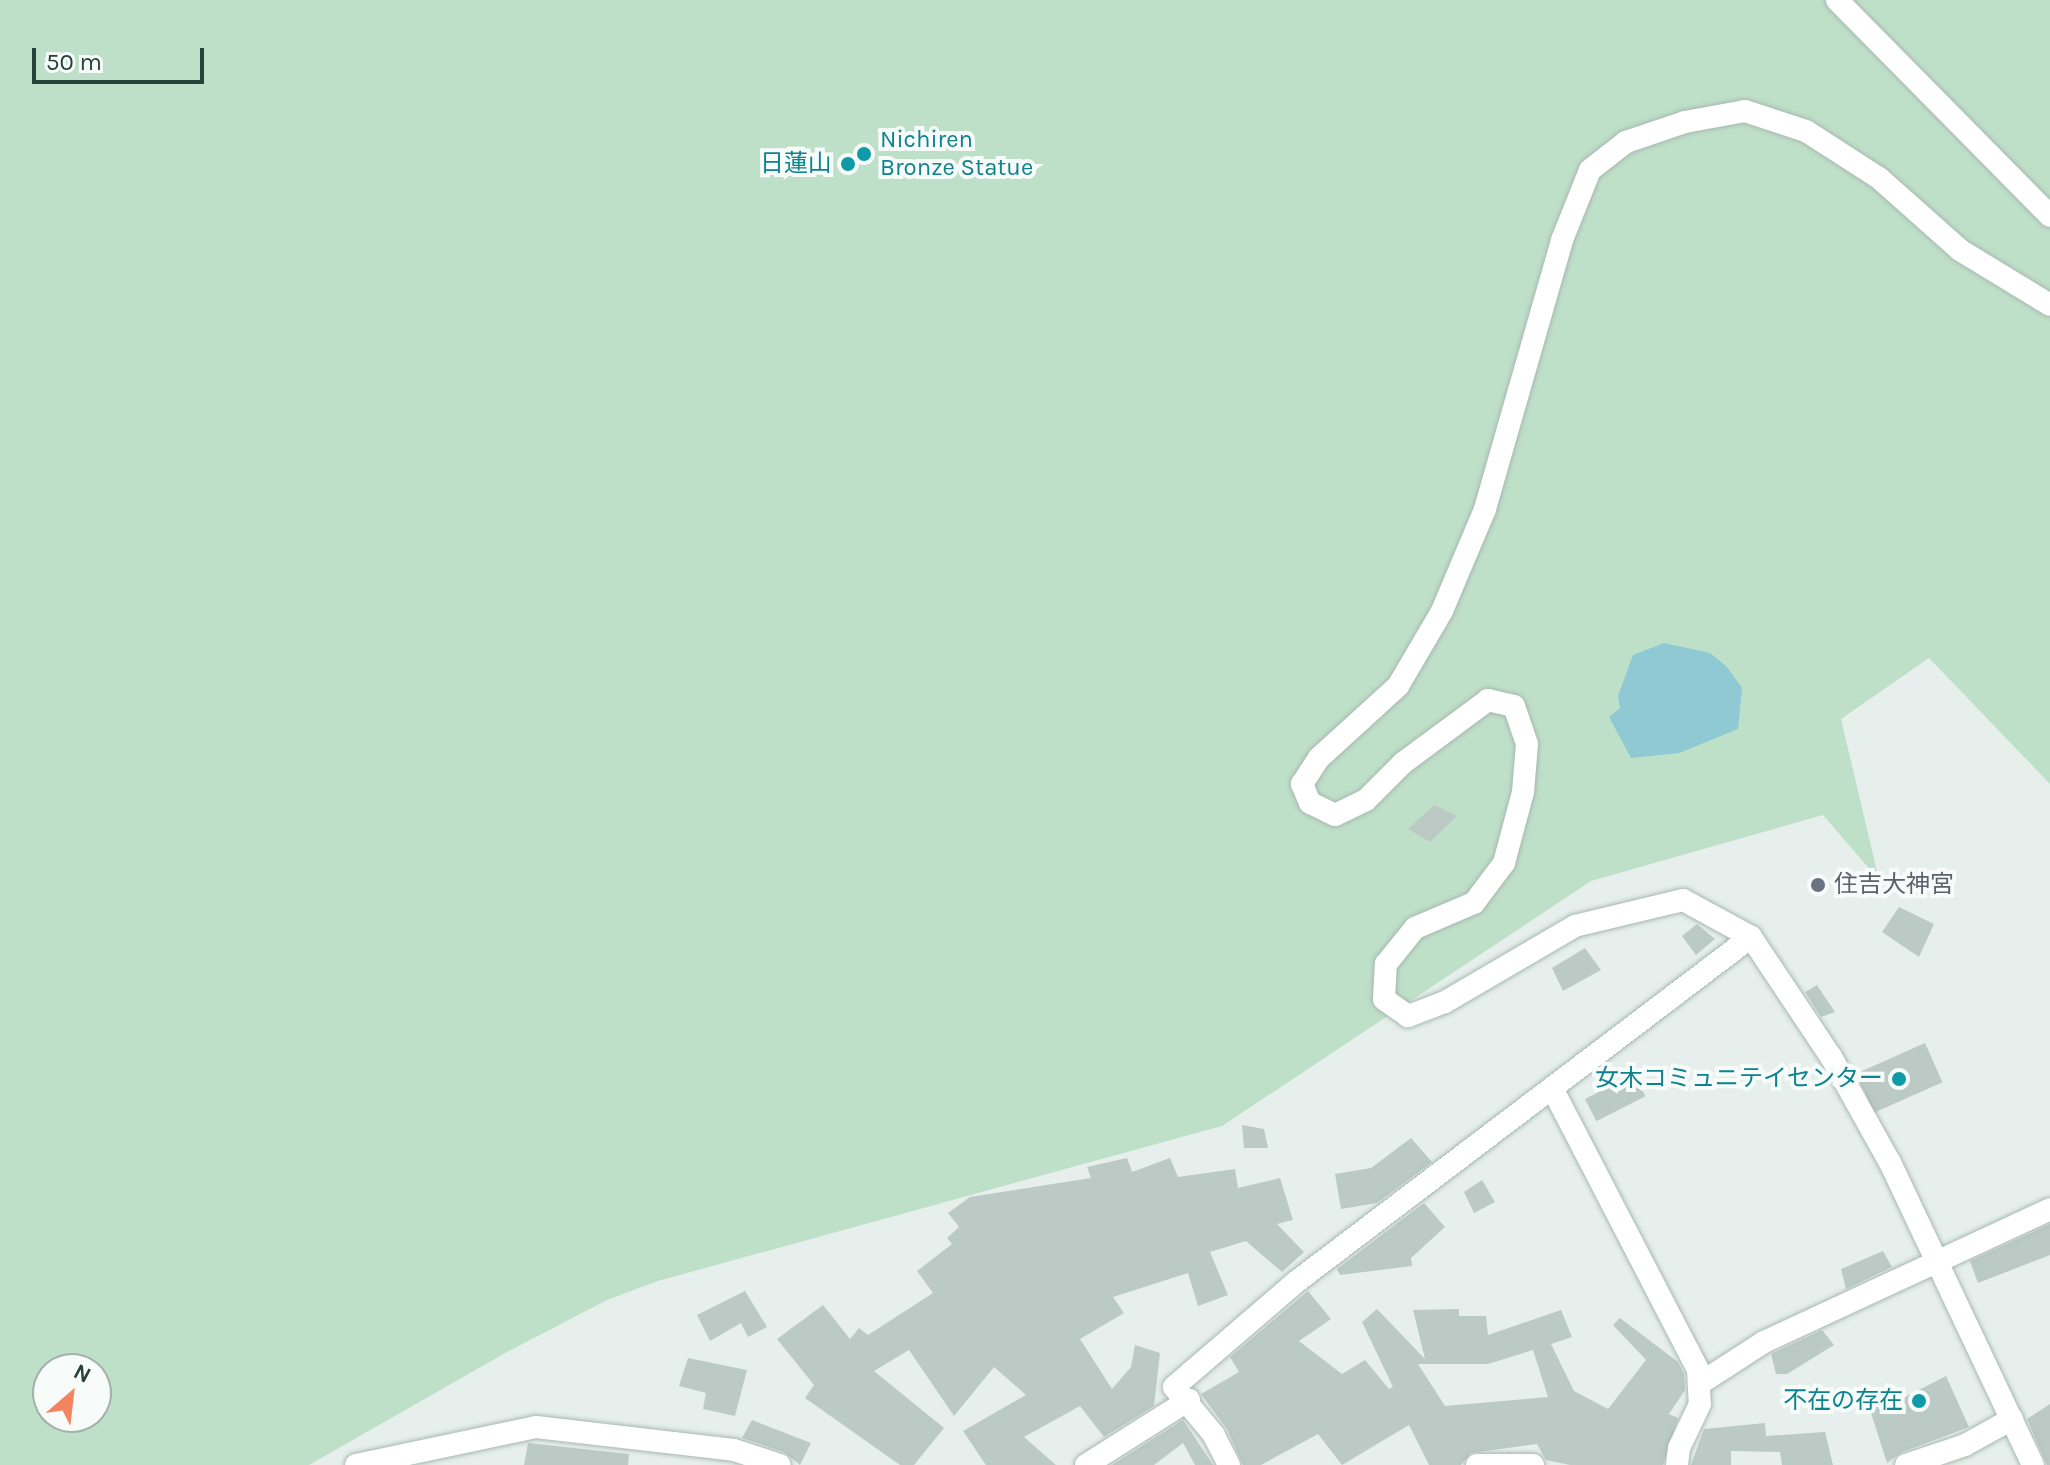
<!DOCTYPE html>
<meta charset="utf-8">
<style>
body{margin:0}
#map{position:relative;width:2050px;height:1465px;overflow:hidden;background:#e6efeb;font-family:Karla,"Noto Sans JP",sans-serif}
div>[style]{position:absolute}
.green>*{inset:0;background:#bfe0c8}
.water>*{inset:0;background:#8ec9d4}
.building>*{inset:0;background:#bbcac4;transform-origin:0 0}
.roads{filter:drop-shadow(0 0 2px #a8b8b2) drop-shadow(0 0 2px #a8b8b2)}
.street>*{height:22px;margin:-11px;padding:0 11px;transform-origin:11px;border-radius:11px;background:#fff}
.dots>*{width:22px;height:22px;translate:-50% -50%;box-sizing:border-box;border:4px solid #f7fbf9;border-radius:50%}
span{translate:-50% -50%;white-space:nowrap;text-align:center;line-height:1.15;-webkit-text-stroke:8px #f7fbf9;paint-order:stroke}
.culture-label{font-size:24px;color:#0d838f}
.left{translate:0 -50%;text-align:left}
.right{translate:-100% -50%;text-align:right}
.worship-label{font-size:24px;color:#5b616d}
.north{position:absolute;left:32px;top:1353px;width:80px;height:80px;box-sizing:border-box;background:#f7fbf9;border:2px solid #a3b1ad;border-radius:50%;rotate:28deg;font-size:22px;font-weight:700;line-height:32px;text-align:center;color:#24423a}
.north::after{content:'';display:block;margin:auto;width:28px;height:36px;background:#f4845f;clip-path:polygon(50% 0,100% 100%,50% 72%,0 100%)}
.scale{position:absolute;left:32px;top:48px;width:172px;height:36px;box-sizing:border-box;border:4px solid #24423a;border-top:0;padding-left:10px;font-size:24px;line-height:28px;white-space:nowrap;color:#24423a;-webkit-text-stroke:6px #f7fbf9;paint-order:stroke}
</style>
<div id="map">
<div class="green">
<i style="clip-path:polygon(evenodd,0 0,2050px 0,2050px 784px,1929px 658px,1841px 719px,1879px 880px,1823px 815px,1591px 881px,1222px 1126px,658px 1281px,607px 1300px,507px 1352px,309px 1465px,0 1465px,0 0,48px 1369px,96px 1369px,96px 1417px,48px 1417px,48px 1369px)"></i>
</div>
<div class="water">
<i style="clip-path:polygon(1664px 643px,1710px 653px,1727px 667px,1742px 688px,1738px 729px,1679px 753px,1631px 758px,1609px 717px,1620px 708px,1618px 696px,1633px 655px)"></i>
</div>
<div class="building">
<i style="clip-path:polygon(1434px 805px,1457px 816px,1430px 842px,1408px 829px)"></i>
<i style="clip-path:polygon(1899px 907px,1934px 924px,1919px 957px,1882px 932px)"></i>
<i style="clip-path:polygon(1697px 924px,1715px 939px,1696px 955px,1682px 936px)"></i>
<i style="clip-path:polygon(1585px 948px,1601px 970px,1563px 991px,1552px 968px)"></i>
<i style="clip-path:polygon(1817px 985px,1835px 1012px,1821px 1017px,1805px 992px)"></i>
<i style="left:1925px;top:1043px;width:43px;height:75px;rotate:66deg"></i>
<i style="left:1634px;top:1074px;width:25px;height:55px;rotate:63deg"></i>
<i style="clip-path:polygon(1242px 1125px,1264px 1129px,1268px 1148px,1244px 1148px)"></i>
<i style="clip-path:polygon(1411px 1138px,1432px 1162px,1377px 1203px,1341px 1209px,1335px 1174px,1371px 1168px)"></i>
<i style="clip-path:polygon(1127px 1158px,1132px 1172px,1170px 1158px,1178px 1177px,1235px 1169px,1238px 1188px,1280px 1178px,1293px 1220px,1277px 1224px,1304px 1252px,1282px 1272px,1246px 1241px,1210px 1252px,1228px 1295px,1198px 1306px,1188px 1273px,1113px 1297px,1124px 1313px,1080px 1339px,1112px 1389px,1131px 1367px,1135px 1345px,1160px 1353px,1154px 1406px,1104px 1437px,1080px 1406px,1024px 1437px,1056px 1465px,986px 1465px,963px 1431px,1026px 1395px,994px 1367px,954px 1416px,909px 1350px,874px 1371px,944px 1428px,914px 1465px,900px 1465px,805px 1398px,814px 1385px,777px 1339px,823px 1305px,850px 1339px,859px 1328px,868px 1335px,933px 1293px,917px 1271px,952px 1244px,947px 1238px,959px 1227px,948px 1213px,970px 1197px,1091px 1178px,1087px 1167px)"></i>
<i style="clip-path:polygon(1482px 1180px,1495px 1202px,1474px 1213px,1464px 1192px)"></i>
<i style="clip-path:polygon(1424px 1203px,1445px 1227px,1411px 1258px,1412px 1266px,1340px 1275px,1337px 1269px)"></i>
<i style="clip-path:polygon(2050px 1224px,2050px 1255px,1978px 1283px,1970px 1261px)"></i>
<i style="clip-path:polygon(1883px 1251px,1892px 1267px,1846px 1289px,1841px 1269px)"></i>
<i style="clip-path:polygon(745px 1291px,767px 1327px,748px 1337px,741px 1323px,710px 1341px,697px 1315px)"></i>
<i style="clip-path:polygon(evenodd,1308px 1291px,1331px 1319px,1299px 1341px,1342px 1374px,1365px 1360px,1389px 1389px,1393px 1387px,1362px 1322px,1377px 1309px,1425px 1359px,1413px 1310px,1459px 1309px,1459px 1316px,1486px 1316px,1488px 1335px,1561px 1310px,1572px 1337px,1551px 1344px,1574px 1391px,1608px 1409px,1646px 1360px,1613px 1325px,1620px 1318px,1678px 1362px,1684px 1374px,1685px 1390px,1669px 1414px,1678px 1418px,1663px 1465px,1570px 1465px,1546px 1460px,1537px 1444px,1471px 1453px,1461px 1465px,1429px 1465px,1409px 1425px,1342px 1465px,1318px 1434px,1261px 1465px,1243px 1465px,1227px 1429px,1201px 1394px,1239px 1372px,1230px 1357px,1308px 1291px,1533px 1350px,1548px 1397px,1445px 1406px,1418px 1364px,1488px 1364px,1533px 1350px)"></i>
<i style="clip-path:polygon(1822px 1330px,1834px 1345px,1787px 1374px,1776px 1374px,1771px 1354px)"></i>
<i style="clip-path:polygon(688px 1358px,747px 1370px,735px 1416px,703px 1409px,706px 1393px,679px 1386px)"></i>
<i style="clip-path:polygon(1946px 1376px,1969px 1427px,1902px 1452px,1887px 1463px,1862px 1385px,1884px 1408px)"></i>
<i style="clip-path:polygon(2050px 1404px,2050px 1465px,2047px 1465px,2027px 1419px)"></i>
<i style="clip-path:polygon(752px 1420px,811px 1443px,800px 1465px,784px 1452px,742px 1438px)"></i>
<i style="clip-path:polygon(1183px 1420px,1213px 1465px,1195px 1465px,1183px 1443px,1154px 1465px,1112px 1465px)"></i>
<i style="clip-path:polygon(1765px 1423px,1766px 1436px,1825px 1432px,1833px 1465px,1782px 1465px,1780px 1452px,1731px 1451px,1731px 1465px,1691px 1465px,1704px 1429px)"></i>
<i style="clip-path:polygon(528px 1443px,629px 1454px,628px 1465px,524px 1465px)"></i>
</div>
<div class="roads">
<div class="street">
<i style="left:1837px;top:0;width:303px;rotate:45.4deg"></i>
<i style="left:1552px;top:1088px;width:318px;rotate:62.6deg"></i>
<i style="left:1698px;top:1370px;width:34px;rotate:87deg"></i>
<i style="left:1700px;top:1404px;width:49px;rotate:115.5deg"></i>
<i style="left:1679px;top:1448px;width:17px;rotate:97deg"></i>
<i style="left:1699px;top:1384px;width:77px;rotate:-32.9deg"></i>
<i style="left:1764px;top:1342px;width:315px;rotate:-24.9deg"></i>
<i style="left:356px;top:1465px;width:184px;rotate:-11.9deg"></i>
<i style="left:536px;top:1427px;width:199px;rotate:6.6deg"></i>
<i style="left:734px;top:1450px;width:48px;rotate:18.1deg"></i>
<i style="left:1086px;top:1465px;width:122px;rotate:-32.3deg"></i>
<i style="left:1229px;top:1465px;width:34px;rotate:-117deg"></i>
<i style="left:1214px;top:1435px;width:62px;rotate:-129.8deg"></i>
<i style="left:1174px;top:1387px;width:161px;rotate:-40.7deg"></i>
<i style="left:1296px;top:1282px;width:571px;rotate:-37.17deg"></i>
<i style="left:1477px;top:1465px;width:56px"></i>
<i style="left:1906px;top:1465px;width:62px;rotate:-18.7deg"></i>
<i style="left:1965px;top:1445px;width:54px;rotate:-29deg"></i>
<i style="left:2033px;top:1465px;width:336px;rotate:-115.3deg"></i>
<i style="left:1889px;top:1161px;width:119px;rotate:-119.1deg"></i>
<i style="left:1831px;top:1057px;width:144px;rotate:-123.7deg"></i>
<i style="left:1751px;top:937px;width:77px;rotate:-151.4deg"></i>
<i style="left:1683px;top:900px;width:111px;rotate:166.5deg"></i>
<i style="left:1575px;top:926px;width:151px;rotate:149.7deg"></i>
<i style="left:1445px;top:1002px;width:40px;rotate:159deg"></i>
<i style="left:1408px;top:1016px;width:29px;rotate:-145deg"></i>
<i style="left:1384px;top:999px;width:35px;rotate:-87deg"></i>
<i style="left:1386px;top:964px;width:46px;rotate:-51.1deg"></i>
<i style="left:1415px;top:928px;width:64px;rotate:-23deg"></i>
<i style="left:1474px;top:903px;width:50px;rotate:-53.1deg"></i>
<i style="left:1504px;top:863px;width:73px;rotate:-75deg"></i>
<i style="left:1523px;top:792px;width:48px;rotate:-85.2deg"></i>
<i style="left:1527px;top:744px;width:40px;rotate:-108.9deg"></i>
<i style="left:1514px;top:706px;width:27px;rotate:-167deg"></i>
<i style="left:1488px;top:700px;width:106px;rotate:143.5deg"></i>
<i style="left:1403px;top:763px;width:52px;rotate:135deg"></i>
<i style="left:1366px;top:800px;width:34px;rotate:154deg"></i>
<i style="left:1335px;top:815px;width:28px;rotate:-154deg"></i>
<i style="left:1310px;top:803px;width:21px;rotate:-113deg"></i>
<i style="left:1302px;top:784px;width:31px;rotate:-57deg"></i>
<i style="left:1319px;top:758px;width:107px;rotate:-42.3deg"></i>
<i style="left:1398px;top:686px;width:87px;rotate:-59.6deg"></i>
<i style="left:1442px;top:611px;width:111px;rotate:-67.1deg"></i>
<i style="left:1485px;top:509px;width:280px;rotate:-74deg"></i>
<i style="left:1562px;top:240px;width:75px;rotate:-68.2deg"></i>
<i style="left:1590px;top:170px;width:46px;rotate:-37.9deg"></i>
<i style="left:1626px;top:142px;width:62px;rotate:-18.7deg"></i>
<i style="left:1685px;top:122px;width:61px;rotate:-10.4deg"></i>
<i style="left:1745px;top:111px;width:64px;rotate:18.2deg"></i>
<i style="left:1806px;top:131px;width:87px;rotate:32.8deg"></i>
<i style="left:1879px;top:178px;width:108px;rotate:41.6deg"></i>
<i style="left:1960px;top:250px;width:105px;rotate:31.4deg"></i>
</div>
</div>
<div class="dots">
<i style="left:864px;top:154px;background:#0f9aa8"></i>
<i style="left:848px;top:164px;background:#0f9aa8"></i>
<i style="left:1818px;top:885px;background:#6b7280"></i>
<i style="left:1899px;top:1079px;background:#0f9aa8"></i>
<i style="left:1919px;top:1401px;background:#0f9aa8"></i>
</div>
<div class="culture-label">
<span class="left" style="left:880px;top:154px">Nichiren<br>Bronze Statue</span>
<span class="right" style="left:832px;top:164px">日蓮山</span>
<span class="right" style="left:1883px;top:1079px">女木コミュニテイセンター</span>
<span class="right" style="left:1903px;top:1401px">不在の存在</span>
</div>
<div class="worship-label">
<span class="left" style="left:1834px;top:885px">住吉大神宮</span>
</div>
<div class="north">N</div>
<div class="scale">50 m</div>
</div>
